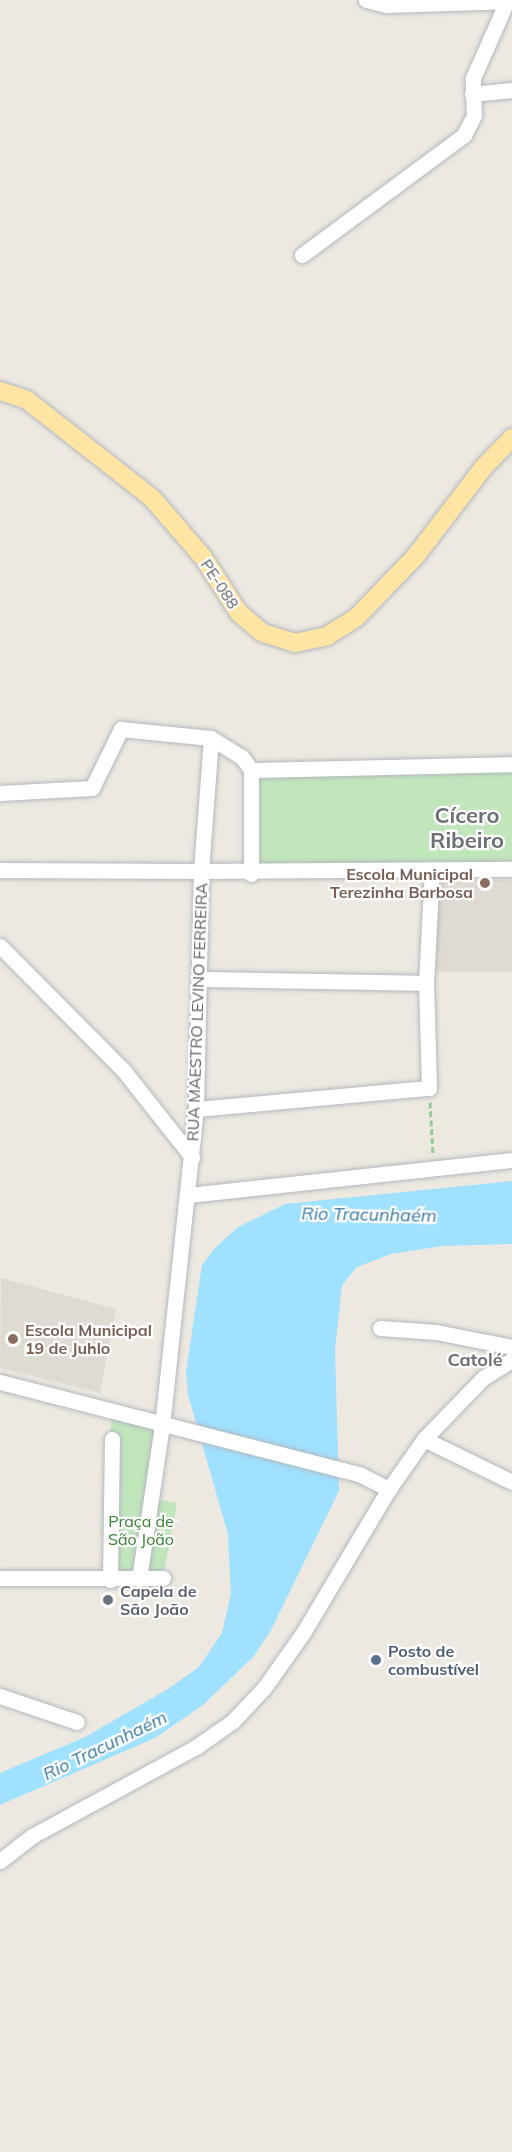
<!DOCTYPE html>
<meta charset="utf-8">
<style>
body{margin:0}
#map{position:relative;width:512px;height:2152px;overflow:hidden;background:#ede9e1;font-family:Mulish,sans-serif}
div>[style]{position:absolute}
.education>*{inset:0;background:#dfdad2;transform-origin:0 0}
.green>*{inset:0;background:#c1e6bc;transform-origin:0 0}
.water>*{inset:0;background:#9fe1ff}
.path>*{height:3px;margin-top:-1.5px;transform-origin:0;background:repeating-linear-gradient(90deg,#97c99f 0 6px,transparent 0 9px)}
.roads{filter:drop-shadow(0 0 2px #b4b8bc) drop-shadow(0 0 2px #b4b8bc)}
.minor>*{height:15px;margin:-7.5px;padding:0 7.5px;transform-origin:7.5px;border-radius:7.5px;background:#fff}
.major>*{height:18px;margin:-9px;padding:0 9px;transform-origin:9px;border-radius:9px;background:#ffe5a4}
.dots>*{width:16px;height:16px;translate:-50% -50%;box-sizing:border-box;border:3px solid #fff;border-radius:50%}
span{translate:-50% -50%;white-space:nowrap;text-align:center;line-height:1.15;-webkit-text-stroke:4.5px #fff;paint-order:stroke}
.street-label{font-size:16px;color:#5a5f62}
.education-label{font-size:16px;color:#785e54;font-weight:700}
.right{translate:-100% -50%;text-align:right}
.left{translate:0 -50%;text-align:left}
.park-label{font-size:16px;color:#378231}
.worship-label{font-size:16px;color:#5b616d;font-weight:700}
.service-label{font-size:16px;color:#4e5e75;font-weight:700}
.water-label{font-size:18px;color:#3677a1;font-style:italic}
.neighbourhood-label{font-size:18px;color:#6b7174;font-weight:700}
.district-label{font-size:22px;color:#6b7174;font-weight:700}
</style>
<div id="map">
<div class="education">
<i style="left:437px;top:880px;width:75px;height:92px"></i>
<i style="clip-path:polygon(1px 1278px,116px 1309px,100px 1393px,0 1368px)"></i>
</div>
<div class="green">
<i style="left:512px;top:770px;width:100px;height:256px;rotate:90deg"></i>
<i style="clip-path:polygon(111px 1414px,162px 1428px,149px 1498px,177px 1503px,163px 1578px,110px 1580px)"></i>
</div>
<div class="water">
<i style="clip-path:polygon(512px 1181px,512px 1244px,442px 1246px,391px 1254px,357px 1267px,342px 1285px,335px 1350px,339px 1491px,270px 1632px,254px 1656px,203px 1705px,155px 1738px,0 1805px,0 1773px,85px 1737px,168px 1689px,199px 1667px,222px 1633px,231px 1594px,228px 1534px,188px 1395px,186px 1372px,202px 1265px,215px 1248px,238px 1227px,285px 1204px)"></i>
</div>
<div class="path">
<i style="left:430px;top:1102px;width:54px;rotate:86.8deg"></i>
</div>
<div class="roads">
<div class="minor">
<i style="left:366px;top:0;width:21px;rotate:14deg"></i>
<i style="left:386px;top:5px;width:126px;rotate:-1.8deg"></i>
<i style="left:472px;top:94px;width:40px;rotate:-5.7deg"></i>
<i style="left:302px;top:255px;width:202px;rotate:-36.5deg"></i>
<i style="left:464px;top:135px;width:22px;rotate:-63deg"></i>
<i style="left:474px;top:115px;width:37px;rotate:-92deg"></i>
<i style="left:473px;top:78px;width:84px;rotate:-66.2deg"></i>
<i style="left:251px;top:770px;width:261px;rotate:-1.3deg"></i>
<i style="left:0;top:793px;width:92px;rotate:-3.1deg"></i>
<i style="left:92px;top:788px;width:66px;rotate:-63.8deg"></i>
<i style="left:121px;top:729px;width:90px;rotate:5.7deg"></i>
<i style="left:211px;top:738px;width:36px;rotate:32deg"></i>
<i style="left:242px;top:757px;width:16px;rotate:55deg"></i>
<i style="left:251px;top:770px;width:104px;rotate:90deg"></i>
<i style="left:0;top:870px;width:201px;rotate:0.3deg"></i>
<i style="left:201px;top:871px;width:133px;rotate:-85.7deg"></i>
<i style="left:0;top:946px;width:176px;rotate:45.2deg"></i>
<i style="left:124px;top:1071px;width:110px;rotate:51.7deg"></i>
<i style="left:199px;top:979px;width:227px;rotate:1deg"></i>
<i style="left:196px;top:1109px;width:234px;rotate:-5.2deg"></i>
<i style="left:429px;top:1088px;width:105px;rotate:-91.6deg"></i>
<i style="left:426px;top:983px;width:114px;rotate:-87deg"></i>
<i style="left:189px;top:1195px;width:325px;rotate:-6.2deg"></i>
<i style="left:380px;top:1328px;width:56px;rotate:4.1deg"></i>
<i style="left:436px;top:1332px;width:77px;rotate:11.2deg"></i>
<i style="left:0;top:1382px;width:371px;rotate:14.4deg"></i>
<i style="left:359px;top:1474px;width:34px;rotate:27deg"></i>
<i style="left:424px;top:1439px;width:98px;rotate:26deg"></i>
<i style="left:0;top:1578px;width:163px"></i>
<i style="left:139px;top:1579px;width:155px;rotate:-81.5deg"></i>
<i style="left:162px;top:1426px;width:319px;rotate:-83.9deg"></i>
<i style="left:196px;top:1109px;width:238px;rotate:-88.8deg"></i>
<i style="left:201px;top:871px;width:311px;rotate:-0.4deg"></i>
<i style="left:110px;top:1580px;width:141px;rotate:-89.2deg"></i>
<i style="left:0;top:1696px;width:81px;rotate:18.7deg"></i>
<i style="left:0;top:1861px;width:41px;rotate:-38deg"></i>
<i style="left:32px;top:1836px;width:187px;rotate:-28.5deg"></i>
<i style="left:196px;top:1747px;width:45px;rotate:-35.1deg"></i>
<i style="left:233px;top:1721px;width:45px;rotate:-46.8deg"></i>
<i style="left:264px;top:1688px;width:67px;rotate:-54.7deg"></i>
<i style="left:303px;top:1633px;width:168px;rotate:-59.2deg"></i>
<i style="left:389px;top:1489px;width:61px;rotate:-55deg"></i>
<i style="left:424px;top:1439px;width:85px;rotate:-46deg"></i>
<i style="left:483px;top:1378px;width:34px;rotate:-32deg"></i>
</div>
<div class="major">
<i style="left:0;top:391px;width:28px;rotate:18deg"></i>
<i style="left:27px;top:400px;width:159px;rotate:38.1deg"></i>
<i style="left:152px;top:498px;width:78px;rotate:49.2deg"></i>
<i style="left:203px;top:557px;width:67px;rotate:57.3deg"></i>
<i style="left:239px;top:613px;width:31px;rotate:40deg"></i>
<i style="left:263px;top:633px;width:34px;rotate:17deg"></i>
<i style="left:295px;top:643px;width:33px;rotate:-12deg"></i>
<i style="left:327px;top:636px;width:34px;rotate:-32deg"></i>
<i style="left:356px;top:618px;width:85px;rotate:-46deg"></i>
<i style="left:415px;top:557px;width:112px;rotate:-52.6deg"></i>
<i style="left:483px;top:468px;width:42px;rotate:-46deg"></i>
</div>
</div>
<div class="dots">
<i style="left:485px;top:883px;background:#8d6e63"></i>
<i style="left:13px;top:1339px;background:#8d6e63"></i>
<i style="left:108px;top:1600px;background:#6b7280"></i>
<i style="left:376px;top:1660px;background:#5c6f8a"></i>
</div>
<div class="street-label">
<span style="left:220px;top:584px;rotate:57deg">PE-088</span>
<span style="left:197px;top:1012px;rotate:-88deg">RUA MAESTRO LEVINO FERREIRA</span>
</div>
<div class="education-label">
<span class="right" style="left:473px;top:883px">Escola Municipal<br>Terezinha Barbosa</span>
<span class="left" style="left:25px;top:1339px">Escola Municipal<br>19 de Juhlo</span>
</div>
<div class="park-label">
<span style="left:141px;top:1530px">Praça de<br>São João</span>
</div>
<div class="worship-label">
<span class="left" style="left:120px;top:1600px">Capela de<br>São João</span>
</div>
<div class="service-label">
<span class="left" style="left:388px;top:1660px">Posto de<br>combustível</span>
</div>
<div class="water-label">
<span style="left:369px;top:1215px;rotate:1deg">Rio Tracunhaém</span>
<span style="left:105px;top:1746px;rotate:-26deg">Rio Tracunhaém</span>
</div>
<div class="neighbourhood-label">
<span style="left:475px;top:1360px">Catolé</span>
</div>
<div class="district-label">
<span style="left:467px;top:828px">Cícero<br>Ribeiro</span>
</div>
</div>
